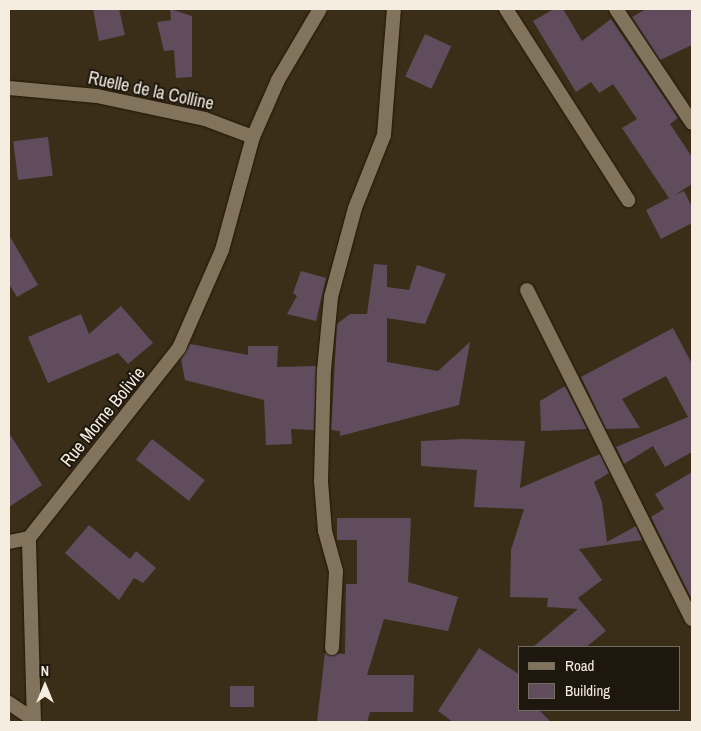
<!DOCTYPE html>
<style>
body{margin:0}
#map{position:relative;width:701px;height:731px;overflow:hidden;background:#3b2e19;font-family:"Archivo Narrow",sans-serif}
div>[style]{position:absolute}
.building>*{inset:0;background:#604c5d;transform-origin:0 0}
.roads{filter:drop-shadow(0 0 1px #221603) drop-shadow(0 0 1px #221603)}
.minor>*{height:14px;margin:-7px;padding:0 7px;transform-origin:7px;border-radius:7px;background:#82735d}
span{translate:-50% -50%;white-space:nowrap;text-align:center;line-height:1.15;-webkit-text-stroke:4px #1d170e;paint-order:stroke}
.street-label{font-size:18px;color:#f5ede0}
.frame{position:absolute;inset:0;border:10px solid #f5ede0;pointer-events:none}
.legend{position:absolute;left:518px;top:646px;width:162px;height:65px;box-sizing:border-box;background:#1d170e;border:1px solid #736d62;margin:0;padding:6px 9px;list-style:none;font-size:15px;color:#f5ede0}
.legend li{display:flex;align-items:center;gap:10px;height:25px}
.legend b{width:25px;border:1px solid #736d62}
.north{position:absolute;left:20px;top:661px;width:50px;height:50px;-webkit-text-stroke:4px #1d170e;paint-order:stroke;rotate:0deg;font-size:14px;font-weight:700;line-height:20px;text-align:center;color:#f5ede0}
.north::after{content:'';display:block;margin:auto;width:18px;height:22px;background:#f5ede0;clip-path:polygon(50% 0,100% 100%,50% 72%,0 100%)}
</style>
<div id="map">
<div class="building">
<i style="clip-path:polygon(93px 9px,119px 9px,125px 35px,99px 41px)"></i>
<i style="clip-path:polygon(170px 9px,192px 16px,192px 77px,176px 78px,174px 50px,164px 51px,157px 22px,171px 20px)"></i>
<i style="clip-path:polygon(554px 9px,563px 9px,582px 41px,611px 19px,678px 118px,670px 124px,692px 157px,692px 184px,675px 195px,684px 191px,692px 207px,692px 223px,661px 239px,646px 210px,669px 198px,622px 128px,637px 119px,613px 84px,599px 93px,591px 82px,576px 92px,533px 21px)"></i>
<i style="clip-path:polygon(646px 9px,692px 9px,692px 45px,660px 60px,632px 17px)"></i>
<i style="left:425px;top:34px;width:29px;height:47px;rotate:25deg"></i>
<i style="left:48px;top:137px;width:39px;height:35px;rotate:83deg"></i>
<i style="clip-path:polygon(9px 235px,38px 285px,17px 297px,9px 284px)"></i>
<i style="clip-path:polygon(374px 264px,387px 265px,387px 287px,409px 290px,417px 265px,446px 274px,425px 324px,387px 318px,387px 362px,438px 371px,470px 342px,459px 405px,340px 436px,340px 431px,331px 430px,337px 324px,350px 314px,367px 314px)"></i>
<i style="clip-path:polygon(301px 271px,326px 278px,316px 321px,287px 314px,297px 296px,293px 293px)"></i>
<i style="clip-path:polygon(121px 306px,153px 343px,128px 364px,118px 353px,48px 383px,28px 337px,81px 314px,89px 334px)"></i>
<i style="clip-path:polygon(673px 328px,692px 364px,692px 452px,665px 467px,653px 446px,624px 464px,616px 447px,688px 417px,666px 376px,622px 399px,640px 428px,606px 429px,581px 377px)"></i>
<i style="clip-path:polygon(190px 344px,248px 355px,248px 346px,278px 346px,277px 367px,316px 366px,314px 430px,291px 429px,292px 444px,266px 445px,264px 400px,185px 380px,181px 359px)"></i>
<i style="clip-path:polygon(565px 386px,587px 429px,541px 431px,540px 401px)"></i>
<i style="clip-path:polygon(9px 433px,42px 485px,9px 507px)"></i>
<i style="left:152px;top:439px;width:67px;height:26px;rotate:38deg"></i>
<i style="clip-path:polygon(464px 439px,525px 441px,520px 488px,600px 454px,609px 473px,594px 482px,602px 502px,607px 542px,636px 526px,642px 540px,579px 549px,602px 580px,578px 598px,606px 631px,586px 647px,533px 647px,578px 609px,547px 607px,548px 598px,510px 597px,511px 550px,524px 509px,474px 507px,477px 470px,421px 466px,421px 441px)"></i>
<i style="clip-path:polygon(692px 472px,692px 600px,651px 517px,664px 509px,655px 494px)"></i>
<i style="clip-path:polygon(337px 518px,411px 518px,408px 582px,458px 597px,448px 631px,384px 619px,367px 675px,414px 675px,413px 712px,370px 712px,367px 722px,317px 722px,325px 653px,345px 654px,346px 584px,357px 584px,357px 540px,337px 540px)"></i>
<i style="clip-path:polygon(89px 525px,130px 559px,136px 551px,156px 568px,143px 583px,134px 578px,119px 600px,65px 553px)"></i>
<i style="clip-path:polygon(479px 648px,520px 675px,520px 710px,539px 710px,551px 722px,453px 722px,438px 711px)"></i>
<i style="left:230px;top:686px;width:24px;height:21px"></i>
</div>
<div class="roads">
<div class="minor">
<i style="left:506px;top:9px;width:227px;rotate:57.4deg"></i>
<i style="left:616px;top:9px;width:137px;rotate:56.3deg"></i>
<i style="left:9px;top:88px;width:88px;rotate:5.2deg"></i>
<i style="left:97px;top:96px;width:110px;rotate:12deg"></i>
<i style="left:205px;top:119px;width:51px;rotate:20.6deg"></i>
<i style="left:527px;top:290px;width:368px;rotate:63.4deg"></i>
<i style="left:9px;top:542px;width:20px;rotate:-11deg"></i>
<i style="left:332px;top:648px;width:77px;rotate:-87deg"></i>
<i style="left:336px;top:571px;width:41px;rotate:-105.4deg"></i>
<i style="left:325px;top:531px;width:50px;rotate:-94.6deg"></i>
<i style="left:321px;top:481px;width:111px;rotate:-88.5deg"></i>
<i style="left:324px;top:370px;width:73px;rotate:-84.5deg"></i>
<i style="left:331px;top:297px;width:92px;rotate:-74.9deg"></i>
<i style="left:355px;top:208px;width:79px;rotate:-68.3deg"></i>
<i style="left:384px;top:135px;width:126px;rotate:-85.5deg"></i>
<i style="left:9px;top:703px;width:29px;rotate:34deg"></i>
<i style="left:34px;top:722px;width:184px;rotate:-91.6deg"></i>
<i style="left:29px;top:538px;width:242px;rotate:-51.7deg"></i>
<i style="left:179px;top:348px;width:107px;rotate:-66.3deg"></i>
<i style="left:222px;top:250px;width:117px;rotate:-74.7deg"></i>
<i style="left:253px;top:137px;width:62px;rotate:-66.3deg"></i>
<i style="left:278px;top:80px;width:82px;rotate:-59.4deg"></i>
</div>
</div>
<div class="street-label">
<span style="left:151px;top:91px;rotate:12deg">Ruelle de la Colline</span>
<span style="left:103px;top:417px;rotate:-51deg">Rue Morne Bolivie</span>
</div>
<div class="frame"></div>
<ul class="legend">
<li><b style="height:6px;background:#82735d"></b>Road</li>
<li><b style="height:14px;background:#604c5d"></b>Building</li>
</ul>
<div class="north">N</div>
</div>
